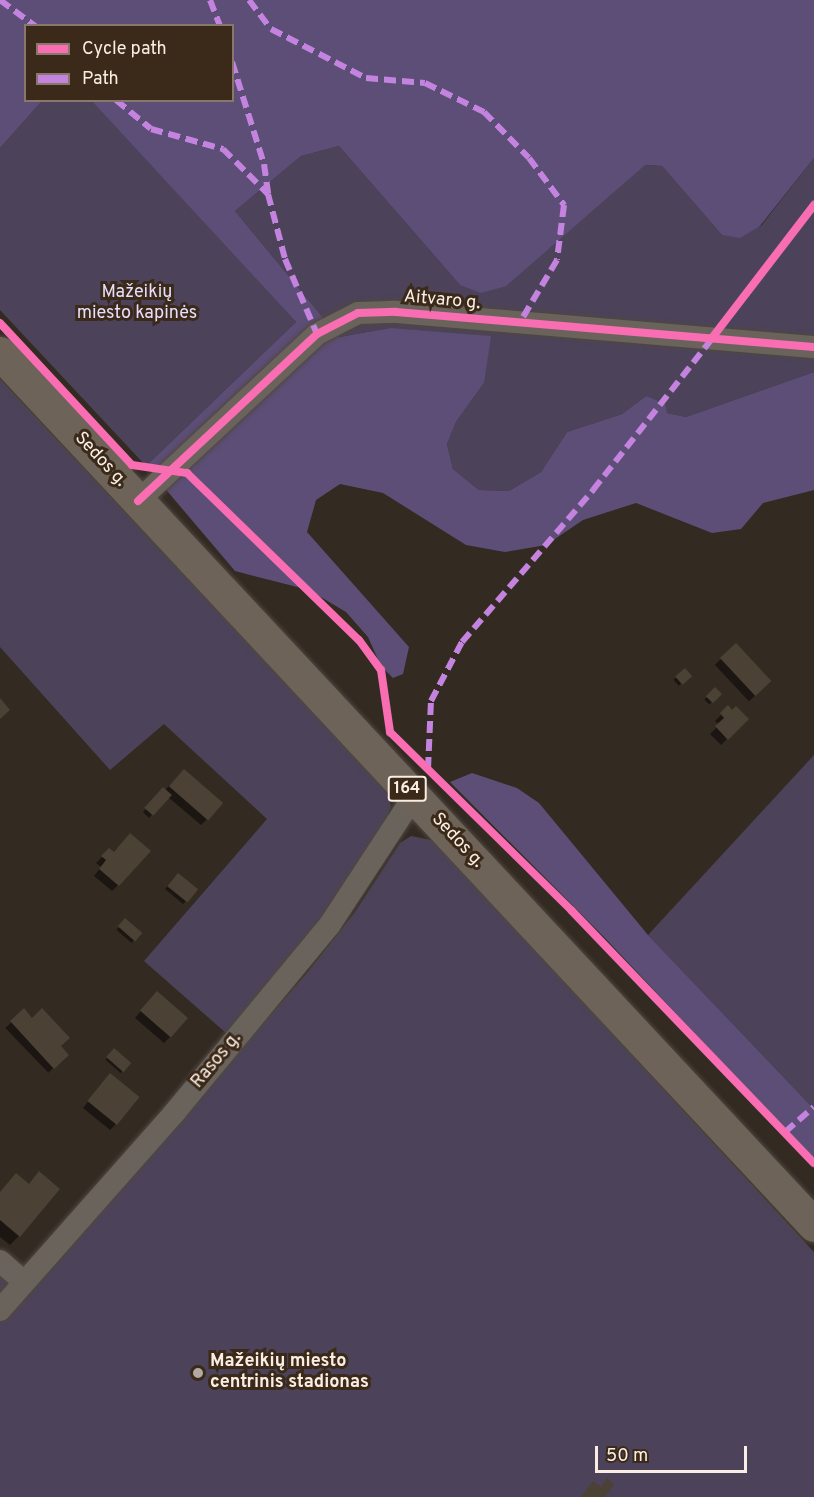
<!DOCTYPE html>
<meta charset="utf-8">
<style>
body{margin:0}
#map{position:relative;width:814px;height:1497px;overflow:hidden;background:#332a22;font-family:Overpass,sans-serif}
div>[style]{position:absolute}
.green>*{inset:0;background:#4c435b}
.forest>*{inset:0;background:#5d4e77}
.shadow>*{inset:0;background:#0007;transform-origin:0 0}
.building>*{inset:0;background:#4c4135;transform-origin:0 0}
.roads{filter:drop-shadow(0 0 2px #4f4740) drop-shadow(0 0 2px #4f4740)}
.minor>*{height:22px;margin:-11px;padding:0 11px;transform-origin:11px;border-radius:11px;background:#6a635c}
.primary>*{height:33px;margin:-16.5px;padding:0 16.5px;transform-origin:16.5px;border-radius:16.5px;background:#6e6358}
.quiet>*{height:6px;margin-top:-3px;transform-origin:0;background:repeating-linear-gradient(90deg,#c483df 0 12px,transparent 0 18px)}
.cycleway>*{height:8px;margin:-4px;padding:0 4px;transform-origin:4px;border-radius:4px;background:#f96db3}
.dots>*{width:16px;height:16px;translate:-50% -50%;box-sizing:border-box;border:3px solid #3b2a1a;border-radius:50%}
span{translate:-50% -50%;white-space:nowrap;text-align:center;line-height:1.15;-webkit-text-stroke:6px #3b2a1a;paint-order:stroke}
.shield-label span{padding:2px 4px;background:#3b2a1a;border:2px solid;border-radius:4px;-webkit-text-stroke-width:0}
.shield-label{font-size:16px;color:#faeee4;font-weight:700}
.park-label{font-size:18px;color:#e7defd}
.street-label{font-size:18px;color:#faeee4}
.poi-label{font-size:18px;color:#faeee4;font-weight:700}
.left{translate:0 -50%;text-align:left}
.legend{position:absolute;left:24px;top:24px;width:210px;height:78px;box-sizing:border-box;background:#3b2a1a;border:2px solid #87786b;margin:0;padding:8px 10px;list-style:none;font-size:18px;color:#faeee4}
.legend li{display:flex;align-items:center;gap:12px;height:30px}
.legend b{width:30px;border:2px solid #87786b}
.scale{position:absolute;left:595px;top:1446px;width:152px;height:27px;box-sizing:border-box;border:3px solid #faeee4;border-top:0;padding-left:8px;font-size:18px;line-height:21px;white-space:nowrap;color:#faeee4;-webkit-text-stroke:4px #3b2a1a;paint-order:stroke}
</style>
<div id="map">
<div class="green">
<i style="clip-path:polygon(92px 100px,296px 322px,146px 466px,0 310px,0 148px,42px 101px)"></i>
<i style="clip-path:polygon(339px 146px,460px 285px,506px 285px,644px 165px,662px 166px,722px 235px,761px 226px,814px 158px,814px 372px,686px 417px,667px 413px,646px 396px,622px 414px,567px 432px,541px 472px,509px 491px,479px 490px,453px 469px,447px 444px,456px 422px,484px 383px,390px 328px,339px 337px,235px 211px,301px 156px)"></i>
<i style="clip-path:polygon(0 379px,385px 788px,391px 806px,385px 824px,328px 913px,226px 1033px,144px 961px,267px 819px,164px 724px,110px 770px,0 647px)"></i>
<i style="clip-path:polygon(814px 755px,814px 1109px,648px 935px)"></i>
<i style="clip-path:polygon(411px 836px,431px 840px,439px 846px,814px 1252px,814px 1497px,0 1497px,0 1254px,32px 1286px,307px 973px,355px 912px,400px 843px)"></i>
</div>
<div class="forest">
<i style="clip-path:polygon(0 0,814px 0,814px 158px,760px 226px,740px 238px,722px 235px,662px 166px,645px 165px,506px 286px,481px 293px,460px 285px,339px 146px,301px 156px,235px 211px,339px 337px,390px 328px,491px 336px,484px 383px,456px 422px,447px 444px,453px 469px,479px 490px,509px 491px,541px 472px,567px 432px,622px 414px,646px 396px,665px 404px,667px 413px,686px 417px,814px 372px,814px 490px,763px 503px,741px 529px,712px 533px,636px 503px,583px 520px,546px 545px,505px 552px,466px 545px,383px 493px,340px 484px,316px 500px,307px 532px,409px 647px,403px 674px,393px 678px,381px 666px,368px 637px,346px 612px,309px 590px,235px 571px,146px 466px,296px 322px,92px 101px,232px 100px,232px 26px,26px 26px,26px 100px,42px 101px,0 148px)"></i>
<i style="clip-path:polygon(472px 773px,517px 788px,539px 803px,648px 935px,814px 1109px,814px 1160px,605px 938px,450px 782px)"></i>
</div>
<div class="shadow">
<i style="left:736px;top:645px;width:50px;height:29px;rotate:47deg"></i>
<i style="left:685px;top:670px;width:8px;height:15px;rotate:50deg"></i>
<i style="left:715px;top:689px;width:7px;height:15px;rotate:45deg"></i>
<i style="clip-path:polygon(728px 708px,747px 719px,721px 745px,710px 734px,719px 725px,715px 721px)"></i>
<i style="clip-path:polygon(178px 777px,207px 819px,201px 825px,168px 797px,149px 818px,143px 812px)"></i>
<i style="clip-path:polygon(109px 850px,118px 885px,112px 891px,94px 876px,101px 867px,96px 863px)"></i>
<i style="clip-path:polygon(178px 875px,186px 901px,183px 904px,165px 889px)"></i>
<i style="left:125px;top:920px;width:20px;height:13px;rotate:41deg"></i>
<i style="clip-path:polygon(151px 999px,170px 1037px,164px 1043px,135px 1018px)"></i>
<i style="left:24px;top:1010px;width:62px;height:26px;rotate:46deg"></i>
<i style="left:114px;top:1050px;width:20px;height:13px;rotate:41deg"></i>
<i style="clip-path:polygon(104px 1081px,116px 1124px,110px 1130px,83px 1108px)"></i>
<i style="clip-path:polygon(28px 1185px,19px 1236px,10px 1245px,0 1237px,0 1193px)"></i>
</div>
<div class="building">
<i style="left:736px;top:643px;width:52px;height:22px;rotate:47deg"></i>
<i style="left:685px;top:668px;width:11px;height:13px;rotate:49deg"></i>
<i style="left:715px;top:687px;width:10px;height:13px;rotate:45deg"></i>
<i style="clip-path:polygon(0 698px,10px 710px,0 719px)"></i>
<i style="clip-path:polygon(728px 705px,732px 710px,736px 706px,749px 719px,728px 740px,715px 726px,724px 718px,720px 713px)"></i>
<i style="left:184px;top:769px;width:52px;height:23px;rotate:41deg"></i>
<i style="left:163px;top:787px;width:12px;height:28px;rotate:42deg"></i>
<i style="clip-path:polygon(130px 833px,151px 851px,119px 886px,99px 869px,106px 860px,101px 856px,109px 848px,114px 852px)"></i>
<i style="left:178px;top:873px;width:26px;height:17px;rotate:39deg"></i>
<i style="left:125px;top:918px;width:23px;height:11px;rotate:41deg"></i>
<i style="left:157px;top:991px;width:41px;height:26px;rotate:41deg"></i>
<i style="clip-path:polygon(24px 1008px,32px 1018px,42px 1008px,70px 1038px,61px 1046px,69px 1055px,54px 1069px,10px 1021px)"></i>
<i style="left:114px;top:1048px;width:23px;height:12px;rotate:41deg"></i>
<i style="left:110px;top:1073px;width:38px;height:36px;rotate:39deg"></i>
<i style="clip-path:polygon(39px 1171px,60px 1189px,20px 1237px,0 1220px,0 1192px,16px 1173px,29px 1184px)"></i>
<i style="clip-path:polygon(607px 1478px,614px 1484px,605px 1497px,581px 1497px,593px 1481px,601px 1487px)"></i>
</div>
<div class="roads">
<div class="minor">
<i style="left:138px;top:501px;width:245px;rotate:-43deg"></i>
<i style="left:317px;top:334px;width:46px;rotate:-27.1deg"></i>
<i style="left:358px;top:313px;width:38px;rotate:-2deg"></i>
<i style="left:396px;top:312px;width:419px;rotate:4.8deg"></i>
<i style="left:0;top:1261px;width:30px;rotate:41deg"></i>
<i style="left:0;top:1310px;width:264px;rotate:-48.5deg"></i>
<i style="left:175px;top:1112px;width:241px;rotate:-50.4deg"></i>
<i style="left:329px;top:926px;width:155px;rotate:-56.8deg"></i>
</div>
<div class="primary">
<i style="left:0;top:353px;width:1193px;rotate:46.97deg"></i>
</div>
</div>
<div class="quiet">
<i style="left:0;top:0;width:44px;rotate:36.6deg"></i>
<i style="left:210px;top:0;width:28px;rotate:69deg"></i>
<i style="left:249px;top:0;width:36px;rotate:53deg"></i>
<i style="left:271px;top:29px;width:107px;rotate:27.3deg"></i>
<i style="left:366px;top:78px;width:59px;rotate:4.8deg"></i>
<i style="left:425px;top:83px;width:66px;rotate:26.2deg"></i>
<i style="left:484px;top:112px;width:64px;rotate:45.6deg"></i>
<i style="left:529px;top:158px;width:59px;rotate:53.3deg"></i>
<i style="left:564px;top:205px;width:55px;rotate:97.3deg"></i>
<i style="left:557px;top:260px;width:72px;rotate:120.8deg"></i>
<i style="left:232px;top:62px;width:107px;rotate:72.6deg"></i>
<i style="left:264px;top:164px;width:30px;rotate:82deg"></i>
<i style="left:116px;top:100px;width:45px;rotate:39.6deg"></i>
<i style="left:151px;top:129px;width:75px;rotate:15.5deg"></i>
<i style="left:223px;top:149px;width:64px;rotate:45deg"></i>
<i style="left:268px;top:194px;width:67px;rotate:75.3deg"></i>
<i style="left:285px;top:259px;width:82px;rotate:66.9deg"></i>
<i style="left:428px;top:769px;width:68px;rotate:-87.5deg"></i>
<i style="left:431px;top:701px;width:67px;rotate:-62.3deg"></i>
<i style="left:462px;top:642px;width:201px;rotate:-49.2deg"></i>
<i style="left:593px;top:490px;width:196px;rotate:-51.8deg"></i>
<i style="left:785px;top:1132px;width:38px;rotate:-41deg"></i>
</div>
<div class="cycleway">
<i style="left:0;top:323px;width:194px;rotate:47.1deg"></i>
<i style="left:132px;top:465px;width:56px;rotate:8.3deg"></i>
<i style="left:187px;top:473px;width:240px;rotate:44.2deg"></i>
<i style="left:359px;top:640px;width:37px;rotate:54deg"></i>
<i style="left:381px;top:670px;width:63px;rotate:81.7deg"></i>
<i style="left:390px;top:732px;width:255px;rotate:44.5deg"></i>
<i style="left:572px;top:911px;width:349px;rotate:46.2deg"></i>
<i style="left:712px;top:338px;width:168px;rotate:-52.5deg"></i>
<i style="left:138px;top:501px;width:245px;rotate:-43deg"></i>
<i style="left:317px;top:334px;width:46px;rotate:-27.1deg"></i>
<i style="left:358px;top:313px;width:38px;rotate:-2deg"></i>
<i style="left:396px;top:312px;width:419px;rotate:4.8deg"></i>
</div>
<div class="dots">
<i style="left:198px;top:1373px;background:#b4a9a0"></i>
</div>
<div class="shield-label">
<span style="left:407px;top:789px">164</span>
</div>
<div class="park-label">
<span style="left:137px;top:304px">Mažeikių<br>miesto kapinės</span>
</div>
<div class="street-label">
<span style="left:442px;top:301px;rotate:5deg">Aitvaro g.</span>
<span style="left:100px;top:460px;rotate:47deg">Sedos g.</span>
<span style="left:457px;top:841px;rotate:47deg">Sedos g.</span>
<span style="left:217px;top:1061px;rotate:-50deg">Rasos g.</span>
</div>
<div class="poi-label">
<span class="left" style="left:210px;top:1373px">Mažeikių miesto<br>centrinis stadionas</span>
</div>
<ul class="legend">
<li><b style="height:8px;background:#f96db3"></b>Cycle path</li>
<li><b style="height:8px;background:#c483df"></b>Path</li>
</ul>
<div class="scale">50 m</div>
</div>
